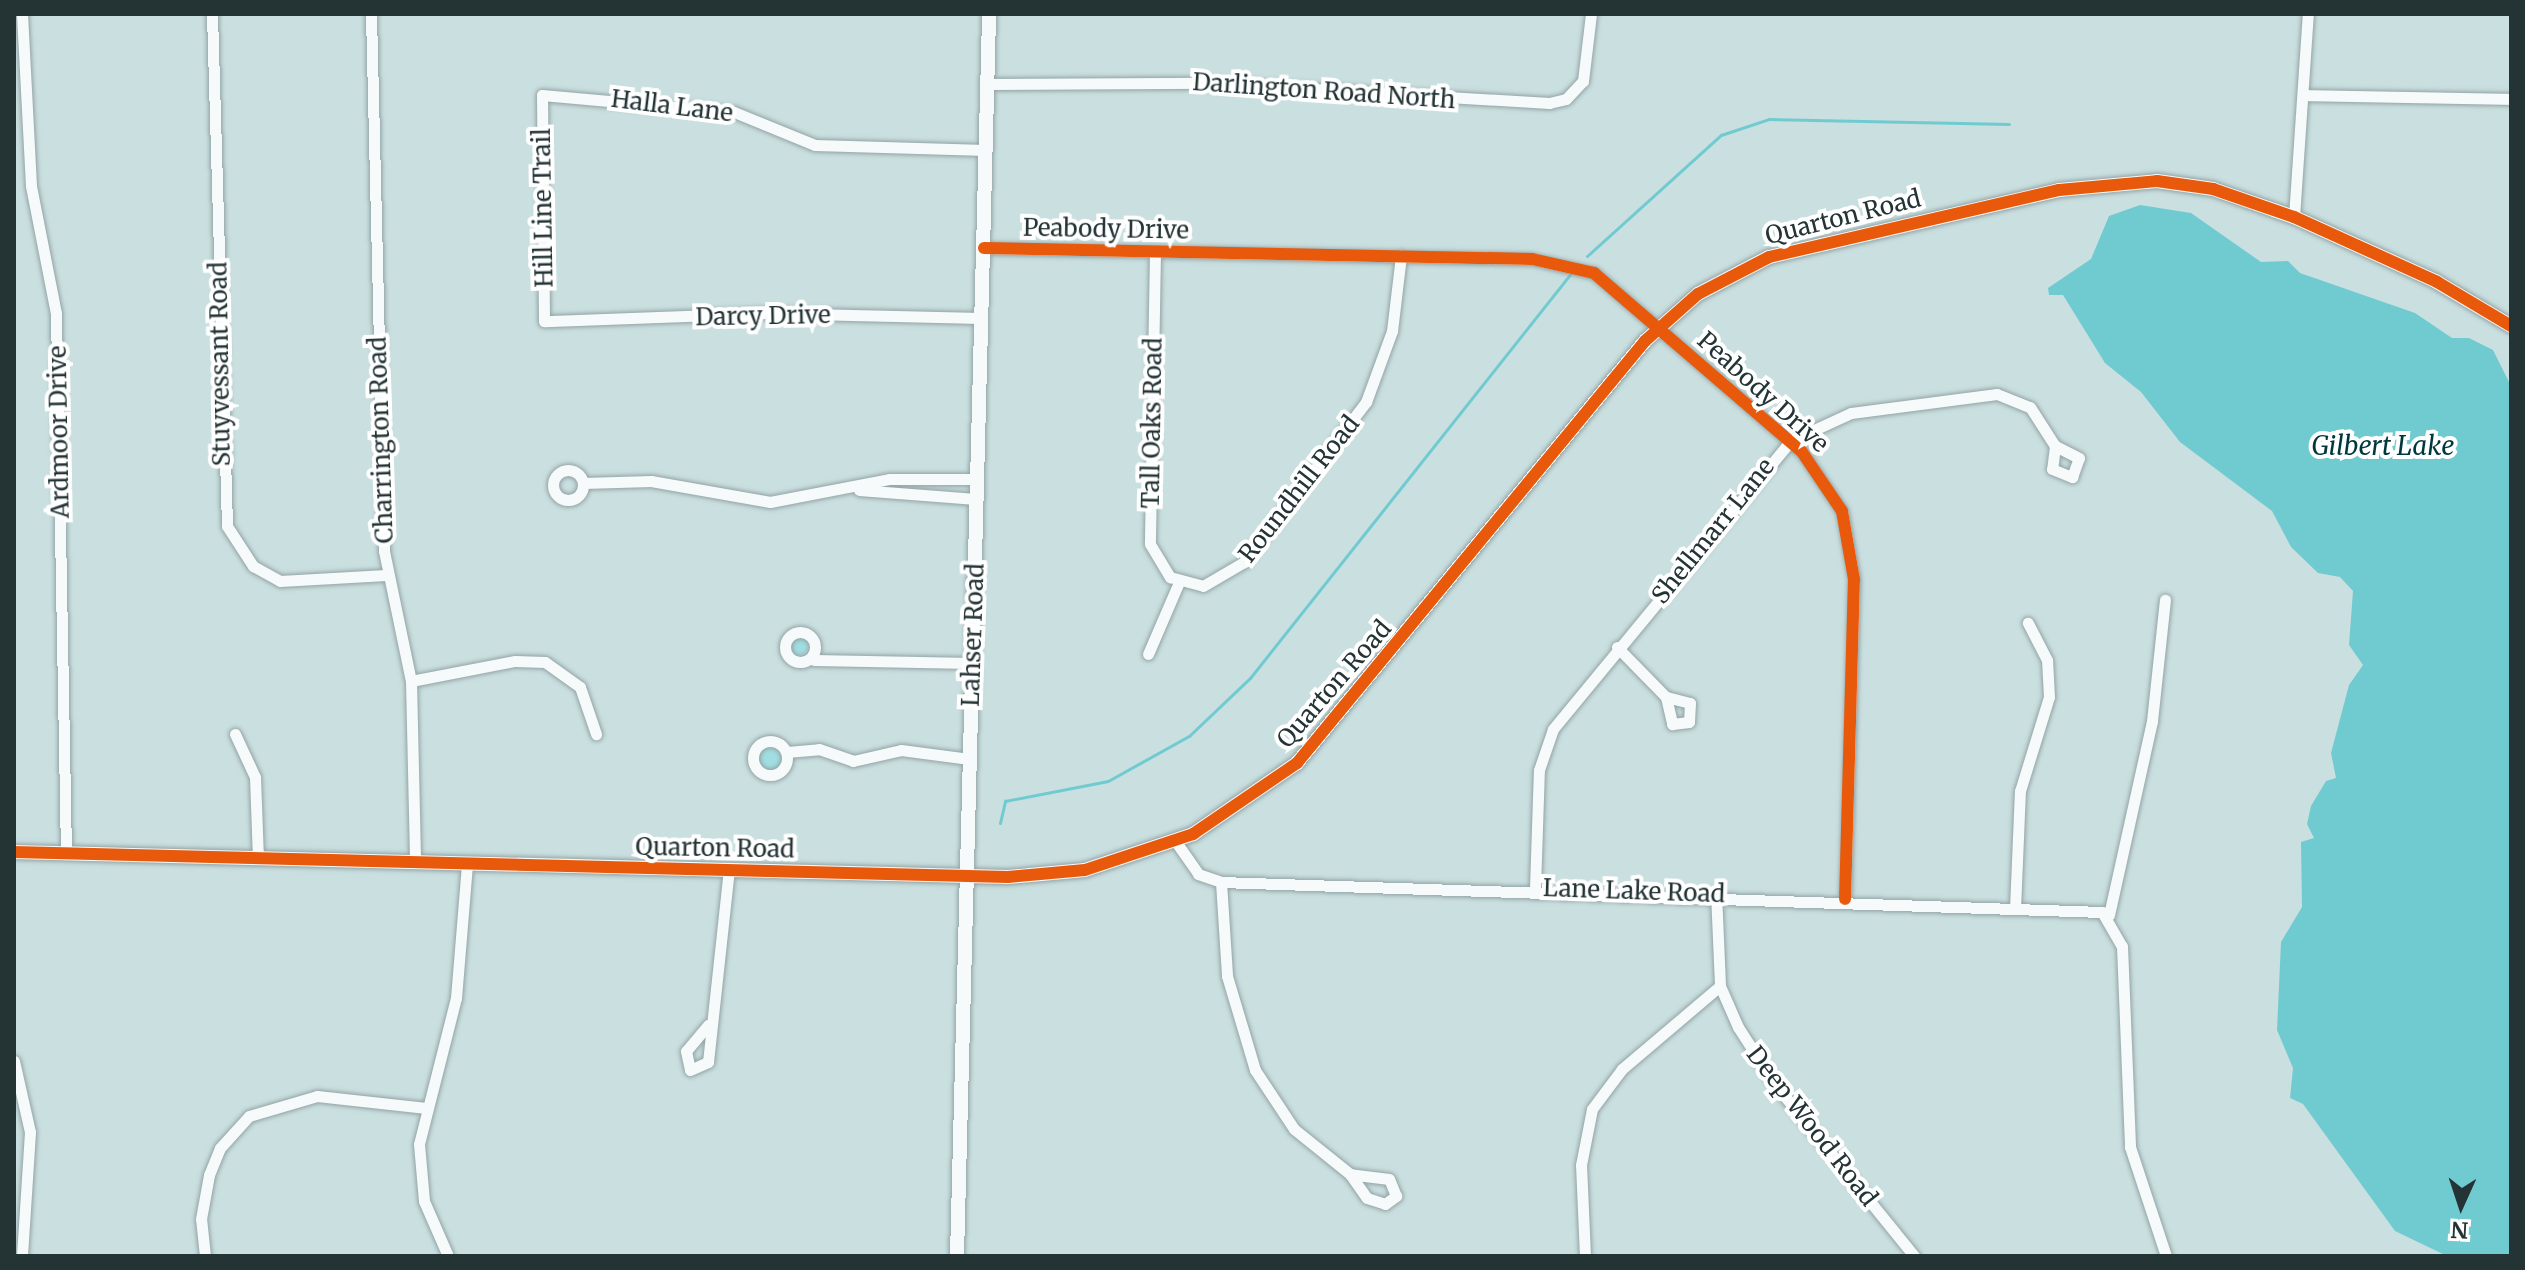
<!DOCTYPE html>
<style>
body{margin:0}
#map{position:relative;width:2525px;height:1270px;overflow:hidden;background:#cadfe0;font-family:Merriweather,serif}
div>[style]{position:absolute}
.green>*{inset:0;background:#a1dee2}
.round{border-radius:50%}
.water>*{inset:0;background:#70cbd1}
.stream>*{height:3px;margin:-1.5px;padding:0 1.5px;transform-origin:1.5px;border-radius:1.5px;background:#70cbd1}
.roads{filter:drop-shadow(0 0 2px #93a4a5) drop-shadow(0 0 2px #93a4a5)}
.minor>*{height:11px;margin:-5.5px;padding:0 5.5px;transform-origin:5.5px;border-radius:5.5px;background:#f7fafa}
.minor>.ring{margin:-5.5px;padding:0;box-sizing:content-box;background:none;border:11px solid #f7fafa;border-radius:50%}
.tertiary>*{height:14px;margin:-7px;padding:0 7px;transform-origin:7px;border-radius:7px;background:#f7fafa}
.cycleway>*{height:12px;margin:-6px;padding:0 6px;transform-origin:6px;border-radius:6px;background:#e8590c}
span{translate:-50% -50%;white-space:nowrap;text-align:center;line-height:1.15;-webkit-text-stroke:8px #fff;paint-order:stroke}
.street-label{font-size:24px;color:#243435}
.water-label{font-size:26px;color:#00393d;font-style:italic}
.frame{position:absolute;inset:0;border:16px solid #243435;pointer-events:none}
.north{position:absolute;left:2421px;top:1166px;width:80px;height:80px;-webkit-text-stroke:6px #fff;paint-order:stroke;rotate:183deg;font-size:22px;font-weight:700;line-height:32px;text-align:center;color:#243435}
.north::after{content:'';display:block;margin:auto;width:28px;height:36px;background:#243435;clip-path:polygon(50% 0,100% 100%,50% 72%,0 100%)}
</style>
<div id="map">
<div class="green">
<i class="round" style="left:790px;top:637px;width:18px;height:18px"></i>
<i class="round" style="left:759px;top:748px;width:22px;height:22px"></i>
</div>
<div class="water">
<i style="clip-path:polygon(2140px 205px,2191px 213px,2261px 262px,2288px 261px,2300px 273px,2415px 313px,2452px 338px,2469px 338px,2493px 350px,2511px 386px,2511px 1256px,2447px 1256px,2395px 1231px,2303px 1104px,2290px 1098px,2293px 1068px,2277px 1030px,2281px 942px,2302px 907px,2301px 842px,2314px 838px,2307px 824px,2311px 806px,2326px 781px,2336px 778px,2331px 753px,2349px 685px,2363px 665px,2349px 645px,2353px 591px,2340px 577px,2318px 573px,2291px 547px,2272px 511px,2180px 442px,2141px 392px,2105px 363px,2063px 295px,2049px 295px,2048px 288px,2091px 259px,2109px 216px)"></i>
</div>
<div class="stream">
<i style="left:1587px;top:256px;width:181px;rotate:-42.1deg"></i>
<i style="left:1721px;top:135px;width:51px;rotate:-18.4deg"></i>
<i style="left:1769px;top:119px;width:240px;rotate:1.2deg"></i>
<i style="left:1000px;top:823px;width:23px;rotate:-77deg"></i>
<i style="left:1005px;top:801px;width:105px;rotate:-11deg"></i>
<i style="left:1108px;top:781px;width:93px;rotate:-29.1deg"></i>
<i style="left:1189px;top:736px;width:84px;rotate:-43.6deg"></i>
<i style="left:1250px;top:678px;width:518px;rotate:-51.58deg"></i>
</div>
<div class="roads">
<div class="minor">
<i style="left:22px;top:14px;width:172px;rotate:87deg"></i>
<i style="left:31px;top:186px;width:129px;rotate:78.9deg"></i>
<i style="left:56px;top:313px;width:541px;rotate:88.94deg"></i>
<i style="left:212px;top:14px;width:512px;rotate:88.32deg"></i>
<i style="left:227px;top:526px;width:48px;rotate:57deg"></i>
<i style="left:253px;top:566px;width:31px;rotate:29deg"></i>
<i style="left:280px;top:581px;width:106px;rotate:-3.2deg"></i>
<i style="left:371px;top:14px;width:537px;rotate:88.61deg"></i>
<i style="left:384px;top:551px;width:133px;rotate:78.3deg"></i>
<i style="left:411px;top:681px;width:181px;rotate:88.7deg"></i>
<i style="left:988px;top:84px;width:224px;rotate:-0.3deg"></i>
<i style="left:1212px;top:83px;width:338px;rotate:3.4deg"></i>
<i style="left:1549px;top:103px;width:17px;rotate:-13deg"></i>
<i style="left:1566px;top:99px;width:25px;rotate:-47deg"></i>
<i style="left:1583px;top:81px;width:67px;rotate:-83.2deg"></i>
<i style="left:2304px;top:95px;width:207px;rotate:1.1deg"></i>
<i style="left:2294px;top:217px;width:203px;rotate:-86.1deg"></i>
<i style="left:984px;top:248px;width:548px;rotate:1.15deg"></i>
<i style="left:1532px;top:259px;width:64px;rotate:12.7deg"></i>
<i style="left:1594px;top:273px;width:274px;rotate:40.7deg"></i>
<i style="left:1802px;top:452px;width:71px;rotate:55.9deg"></i>
<i style="left:1842px;top:511px;width:69px;rotate:80deg"></i>
<i style="left:1854px;top:579px;width:320px;rotate:91.6deg"></i>
<i style="left:1155px;top:252px;width:292px;rotate:91deg"></i>
<i style="left:1150px;top:544px;width:39px;rotate:59deg"></i>
<i style="left:1170px;top:577px;width:34px;rotate:15deg"></i>
<i style="left:1203px;top:586px;width:48px;rotate:-30.3deg"></i>
<i style="left:1244px;top:562px;width:201px;rotate:-52.7deg"></i>
<i style="left:1366px;top:402px;width:76px;rotate:-69.9deg"></i>
<i style="left:1392px;top:331px;width:76px;rotate:-83.2deg"></i>
<i style="left:981px;top:318px;width:215px;rotate:-178.7deg"></i>
<i style="left:766px;top:313px;width:222px;rotate:177.9deg"></i>
<i style="left:544px;top:321px;width:226px;rotate:-90.5deg"></i>
<i style="left:542px;top:95px;width:193px;rotate:5.1deg"></i>
<i style="left:734px;top:112px;width:87px;rotate:22.2deg"></i>
<i style="left:815px;top:145px;width:171px;rotate:1.7deg"></i>
<i class="ring" style="left:553px;top:470px;width:19px;height:19px"></i>
<i style="left:583px;top:483px;width:68px;rotate:-1.7deg"></i>
<i style="left:651px;top:481px;width:121px;rotate:10deg"></i>
<i style="left:770px;top:502px;width:121px;rotate:-10.9deg"></i>
<i style="left:889px;top:479px;width:88px"></i>
<i style="left:859px;top:490px;width:117px;rotate:4.4deg"></i>
<i class="ring" style="left:785px;top:632px;width:19px;height:19px"></i>
<i style="left:1617px;top:647px;width:70px;rotate:45.6deg"></i>
<i style="left:1666px;top:697px;width:28px;rotate:77deg"></i>
<i style="left:1672px;top:724px;width:17px;rotate:-7deg"></i>
<i style="left:1689px;top:722px;width:19px;rotate:-87deg"></i>
<i style="left:1690px;top:703px;width:25px;rotate:-166deg"></i>
<i style="left:1148px;top:654px;width:78px;rotate:-66.7deg"></i>
<i style="left:814px;top:660px;width:158px;rotate:1.1deg"></i>
<i style="left:411px;top:681px;width:106px;rotate:-10.9deg"></i>
<i style="left:515px;top:661px;width:30px;rotate:2deg"></i>
<i style="left:545px;top:662px;width:43px;rotate:35.5deg"></i>
<i style="left:580px;top:687px;width:50px;rotate:71.2deg"></i>
<i style="left:235px;top:734px;width:47px;rotate:65.1deg"></i>
<i style="left:255px;top:777px;width:81px;rotate:87.9deg"></i>
<i class="ring" style="left:753px;top:741px;width:23px;height:23px"></i>
<i style="left:787px;top:752px;width:32px;rotate:-5deg"></i>
<i style="left:819px;top:749px;width:36px;rotate:19deg"></i>
<i style="left:853px;top:761px;width:49px;rotate:-12.9deg"></i>
<i style="left:901px;top:750px;width:69px;rotate:7.5deg"></i>
<i style="left:1176px;top:842px;width:39px;rotate:55deg"></i>
<i style="left:1198px;top:874px;width:24px;rotate:19deg"></i>
<i style="left:1221px;top:882px;width:882px;rotate:1.95deg"></i>
<i style="left:2102px;top:912px;width:39px;rotate:60deg"></i>
<i style="left:2122px;top:946px;width:201px;rotate:87.7deg"></i>
<i style="left:2130px;top:1147px;width:115px;rotate:71.7deg"></i>
<i style="left:1221px;top:882px;width:94px;rotate:86.3deg"></i>
<i style="left:1227px;top:976px;width:98px;rotate:73.4deg"></i>
<i style="left:1255px;top:1070px;width:71px;rotate:56.5deg"></i>
<i style="left:1294px;top:1129px;width:72px;rotate:38.8deg"></i>
<i style="left:1350px;top:1174px;width:29px;rotate:55deg"></i>
<i style="left:1367px;top:1198px;width:19px;rotate:18deg"></i>
<i style="left:1385px;top:1204px;width:14px;rotate:-36deg"></i>
<i style="left:1396px;top:1196px;width:18px;rotate:-112deg"></i>
<i style="left:1389px;top:1179px;width:39px;rotate:-173deg"></i>
<i style="left:1535px;top:888px;width:118px;rotate:-88.1deg"></i>
<i style="left:1539px;top:770px;width:43px;rotate:-71.1deg"></i>
<i style="left:1553px;top:729px;width:373px;rotate:-50.5deg"></i>
<i style="left:1790px;top:441px;width:67px;rotate:-24.7deg"></i>
<i style="left:1851px;top:413px;width:147px;rotate:-7.4deg"></i>
<i style="left:1997px;top:394px;width:35px;rotate:22deg"></i>
<i style="left:2030px;top:407px;width:46px;rotate:57.3deg"></i>
<i style="left:2055px;top:446px;width:23px;rotate:97deg"></i>
<i style="left:2052px;top:469px;width:22px;rotate:22deg"></i>
<i style="left:2072px;top:477px;width:20px;rotate:-70deg"></i>
<i style="left:2079px;top:458px;width:27px;rotate:-153deg"></i>
<i style="left:1716px;top:893px;width:93px;rotate:87.5deg"></i>
<i style="left:1720px;top:986px;width:45px;rotate:66.3deg"></i>
<i style="left:1738px;top:1027px;width:67px;rotate:57.3deg"></i>
<i style="left:1774px;top:1083px;width:223px;rotate:51deg"></i>
<i style="left:2015px;top:909px;width:118px;rotate:-87.6deg"></i>
<i style="left:2020px;top:791px;width:98px;rotate:-72.9deg"></i>
<i style="left:2049px;top:697px;width:37px;rotate:-93deg"></i>
<i style="left:2047px;top:660px;width:42px;rotate:-117.2deg"></i>
<i style="left:2109px;top:915px;width:199px;rotate:-77.5deg"></i>
<i style="left:2152px;top:721px;width:122px;rotate:-83.9deg"></i>
<i style="left:708px;top:1025px;width:34px;rotate:130deg"></i>
<i style="left:686px;top:1051px;width:19px;rotate:78deg"></i>
<i style="left:690px;top:1070px;width:20px;rotate:-24deg"></i>
<i style="left:708px;top:1062px;width:193px;rotate:-83.8deg"></i>
<i style="left:14px;top:1061px;width:73px;rotate:77.3deg"></i>
<i style="left:30px;top:1132px;width:124px;rotate:93.7deg"></i>
<i style="left:205px;top:1256px;width:37px;rotate:-96deg"></i>
<i style="left:201px;top:1219px;width:45px;rotate:-79.7deg"></i>
<i style="left:209px;top:1175px;width:29px;rotate:-68deg"></i>
<i style="left:220px;top:1148px;width:43px;rotate:-47.8deg"></i>
<i style="left:249px;top:1116px;width:71px;rotate:-16.4deg"></i>
<i style="left:317px;top:1096px;width:110px;rotate:6.3deg"></i>
<i style="left:448px;top:1256px;width:60px;rotate:-113.6deg"></i>
<i style="left:424px;top:1201px;width:57px;rotate:-95deg"></i>
<i style="left:419px;top:1144px;width:151px;rotate:-75.8deg"></i>
<i style="left:456px;top:998px;width:134px;rotate:-85.3deg"></i>
<i style="left:1585px;top:1256px;width:91px;rotate:-92.5deg"></i>
<i style="left:1581px;top:1165px;width:57px;rotate:-78.9deg"></i>
<i style="left:1592px;top:1109px;width:50px;rotate:-53.1deg"></i>
<i style="left:1622px;top:1069px;width:128px;rotate:-40.3deg"></i>
</div>
<div class="tertiary">
<i style="left:14px;top:852px;width:994px;rotate:1.44deg"></i>
<i style="left:1008px;top:877px;width:77px;rotate:-5.2deg"></i>
<i style="left:1085px;top:870px;width:114px;rotate:-18.4deg"></i>
<i style="left:1193px;top:834px;width:126px;rotate:-34.3deg"></i>
<i style="left:1297px;top:763px;width:547px;rotate:-50.49deg"></i>
<i style="left:1645px;top:341px;width:71px;rotate:-41.6deg"></i>
<i style="left:1698px;top:294px;width:80px;rotate:-27.5deg"></i>
<i style="left:1769px;top:257px;width:298px;rotate:-13deg"></i>
<i style="left:2059px;top:190px;width:98px;rotate:-5.2deg"></i>
<i style="left:2157px;top:181px;width:57px;rotate:8.1deg"></i>
<i style="left:2213px;top:189px;width:86px;rotate:19.1deg"></i>
<i style="left:2294px;top:217px;width:157px;rotate:24.4deg"></i>
<i style="left:2437px;top:282px;width:86px;rotate:30.7deg"></i>
<i style="left:957px;top:1256px;width:1242px;rotate:-88.52deg"></i>
</div>
</div>
<div class="cycleway">
<i style="left:984px;top:248px;width:548px;rotate:1.15deg"></i>
<i style="left:1532px;top:259px;width:64px;rotate:12.7deg"></i>
<i style="left:1594px;top:273px;width:274px;rotate:40.7deg"></i>
<i style="left:1802px;top:452px;width:71px;rotate:55.9deg"></i>
<i style="left:1842px;top:511px;width:69px;rotate:80deg"></i>
<i style="left:1854px;top:579px;width:320px;rotate:91.6deg"></i>
<i style="left:14px;top:852px;width:994px;rotate:1.44deg"></i>
<i style="left:1008px;top:877px;width:77px;rotate:-5.2deg"></i>
<i style="left:1085px;top:870px;width:114px;rotate:-18.4deg"></i>
<i style="left:1193px;top:834px;width:126px;rotate:-34.3deg"></i>
<i style="left:1297px;top:763px;width:547px;rotate:-50.49deg"></i>
<i style="left:1645px;top:341px;width:71px;rotate:-41.6deg"></i>
<i style="left:1698px;top:294px;width:80px;rotate:-27.5deg"></i>
<i style="left:1769px;top:257px;width:298px;rotate:-13deg"></i>
<i style="left:2059px;top:190px;width:98px;rotate:-5.2deg"></i>
<i style="left:2157px;top:181px;width:57px;rotate:8.1deg"></i>
<i style="left:2213px;top:189px;width:86px;rotate:19.1deg"></i>
<i style="left:2294px;top:217px;width:157px;rotate:24.4deg"></i>
<i style="left:2437px;top:282px;width:86px;rotate:30.7deg"></i>
</div>
<div class="street-label">
<span style="left:1324px;top:91px;rotate:4deg">Darlington Road North</span>
<span style="left:672px;top:106px;rotate:7deg">Halla Lane</span>
<span style="left:543px;top:208px;rotate:-91deg">Hill Line Trail</span>
<span style="left:1843px;top:217px;rotate:-14deg">Quarton Road</span>
<span style="left:1106px;top:229px;rotate:1deg">Peabody Drive</span>
<span style="left:763px;top:316px;rotate:-1deg">Darcy Drive</span>
<span style="left:220px;top:364px;rotate:-91deg">Stuyvessant Road</span>
<span style="left:1763px;top:392px;rotate:42deg">Peabody Drive</span>
<span style="left:1152px;top:423px;rotate:-89deg">Tall Oaks Road</span>
<span style="left:59px;top:432px;rotate:-91deg">Ardmoor Drive</span>
<span style="left:381px;top:440px;rotate:-92deg">Charrington Road</span>
<span style="left:1299px;top:489px;rotate:-52deg">Roundhill Road</span>
<span style="left:1713px;top:531px;rotate:-51deg">Shellmarr Lane</span>
<span style="left:973px;top:635px;rotate:-88deg">Lahser Road</span>
<span style="left:1334px;top:684px;rotate:-49deg">Quarton Road</span>
<span style="left:715px;top:848px;rotate:1deg">Quarton Road</span>
<span style="left:1634px;top:891px;rotate:2deg">Lane Lake Road</span>
<span style="left:1812px;top:1126px;rotate:52deg">Deep Wood Road</span>
</div>
<div class="water-label">
<span style="left:2383px;top:446px">Gilbert Lake</span>
</div>
<div class="frame"></div>
<div class="north">N</div>
</div>
